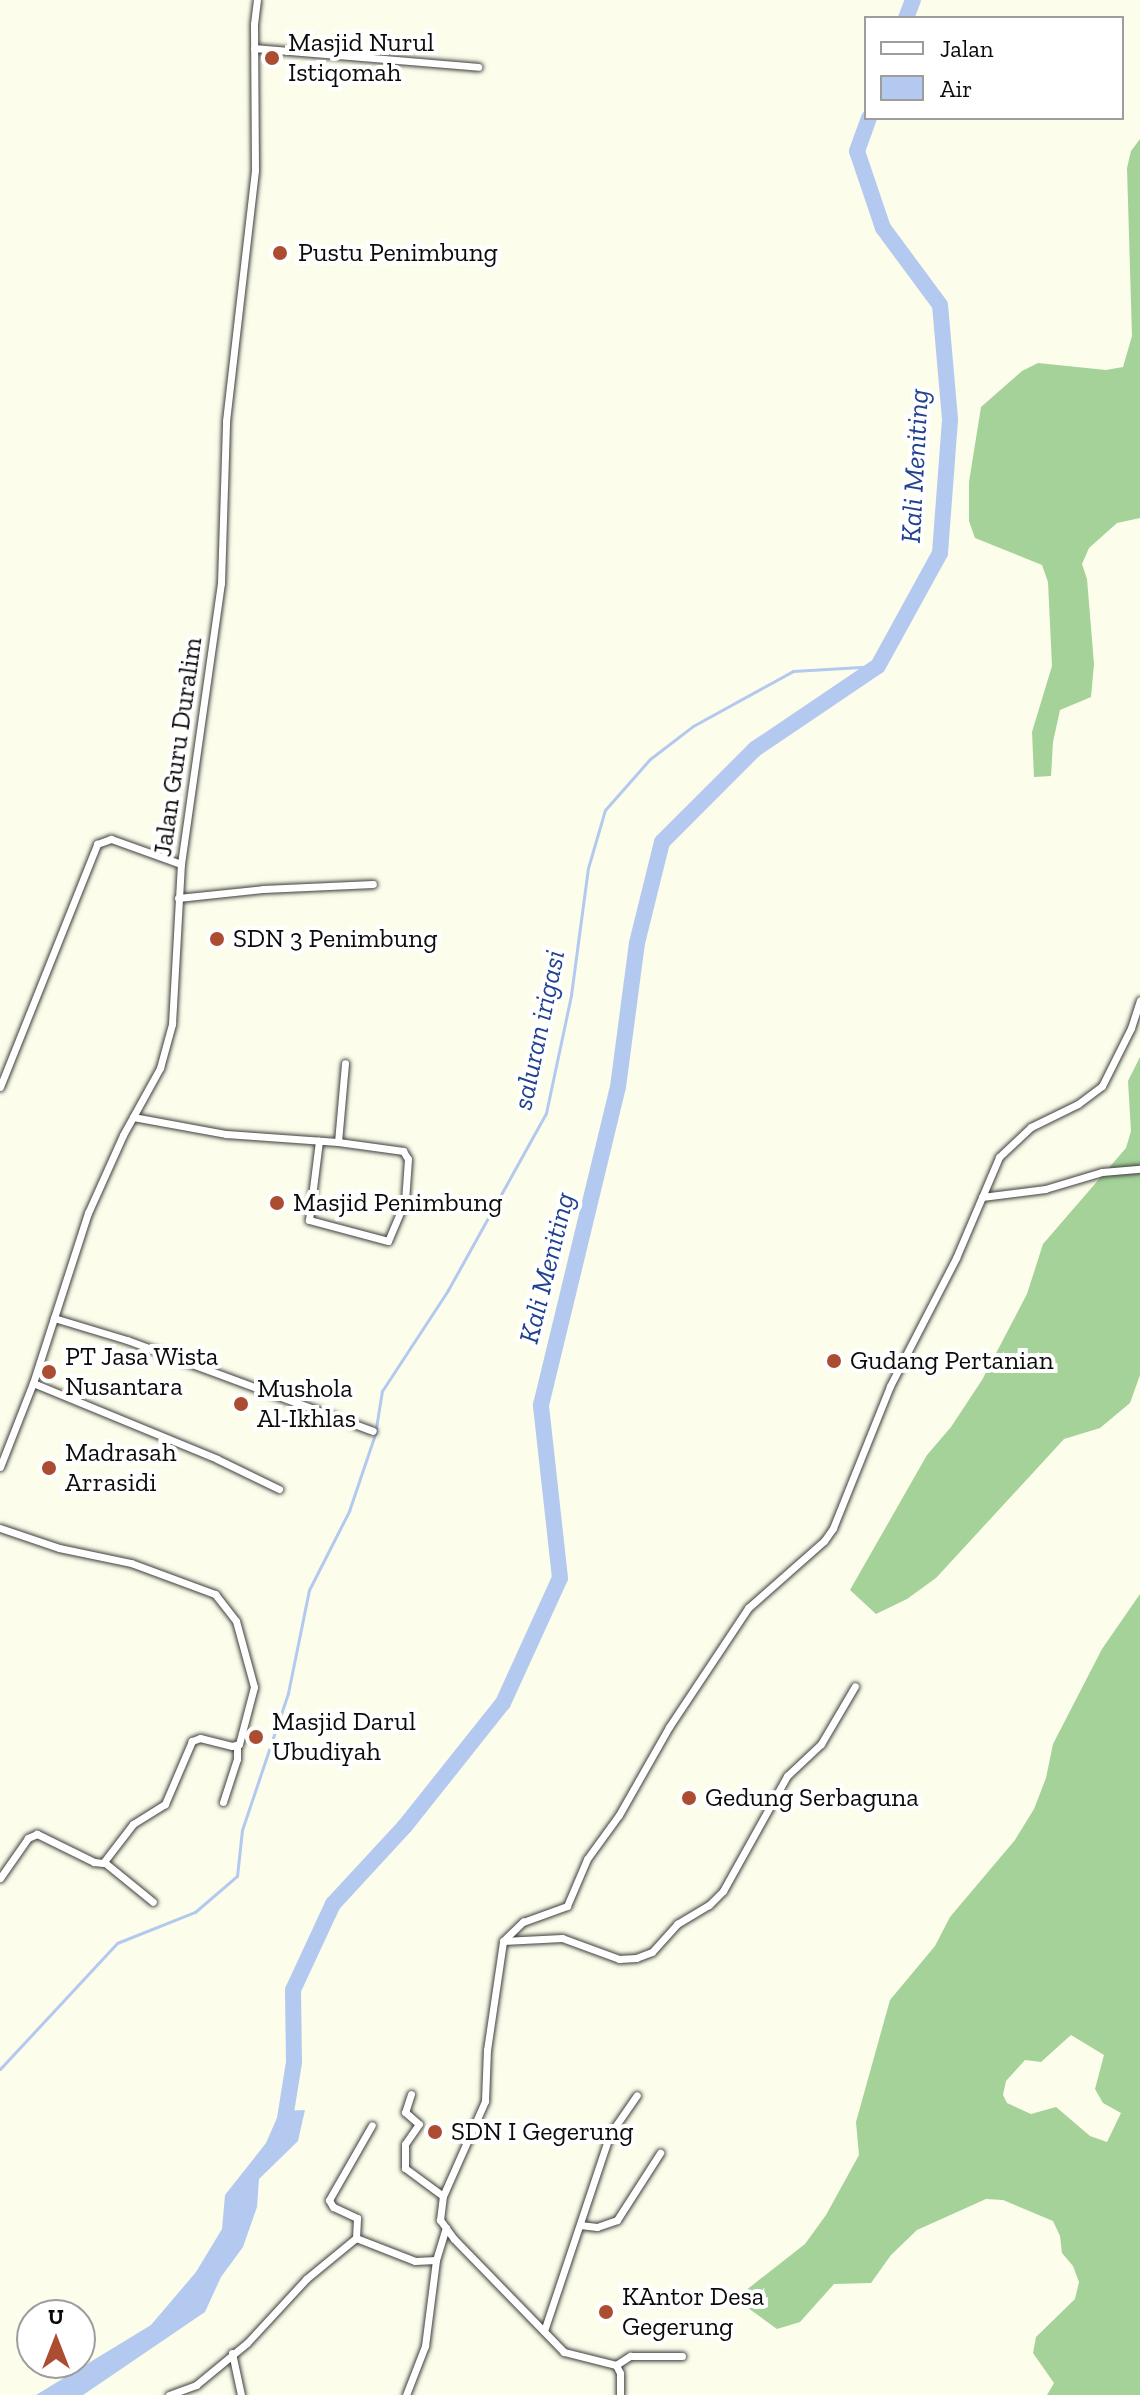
<!DOCTYPE html>
<style>
body{margin:0}
#map{position:relative;width:1140px;height:2395px;overflow:hidden;background:#fcfdea;font-family:"Zilla Slab",serif}
div>[style]{position:absolute}
.forest>*{inset:0;background:#a4d299}
.water>*{inset:0;background:#b4c9ef}
.stream>*{height:3px;margin:-1.5px;padding:0 1.5px;transform-origin:1.5px;border-radius:1.5px;background:#b4c9ef}
.river>*{height:16px;margin:-8px;padding:0 8px;transform-origin:8px;border-radius:8px;background:#b4c9ef}
.roads{filter:drop-shadow(0 0 2px #3e3e3e) drop-shadow(0 0 2px #3e3e3e)}
.street>*{height:7px;margin:-3.5px;padding:0 3.5px;transform-origin:3.5px;border-radius:3.5px;background:#fff}
.dots>*{width:22px;height:22px;translate:-50% -50%;box-sizing:border-box;border:4px solid #fff;border-radius:50%}
span{translate:-50% -50%;white-space:nowrap;text-align:center;line-height:1.15;-webkit-text-stroke:8px #fff;paint-order:stroke}
.poi-label{font-size:26px;color:#0b0b0b}
.left{translate:0 -50%;text-align:left}
.street-label{font-size:26px;color:#0b0b0b}
.water-label{font-size:28px;color:#21428f;font-style:italic}
.legend{position:absolute;left:864px;top:16px;width:260px;height:104px;box-sizing:border-box;background:#fff;border:2px solid #9d9d9d;margin:0;padding:10px 14px;list-style:none;font-size:24px;color:#0b0b0b}
.legend li{display:flex;align-items:center;gap:16px;height:40px}
.legend b{width:40px;border:2px solid #9d9d9d}
.north{position:absolute;left:16px;top:2299px;width:80px;height:80px;box-sizing:border-box;background:#fff;border:2px solid #9d9d9d;border-radius:50%;rotate:0deg;font-size:22px;font-weight:700;line-height:32px;text-align:center;color:#0b0b0b}
.north::after{content:'';display:block;margin:auto;width:28px;height:36px;background:#ac4c31;clip-path:polygon(50% 0,100% 100%,50% 72%,0 100%)}
</style>
<div id="map">
<div class="forest">
<i style="clip-path:polygon(1140px 139px,1140px 518px,1117px 523px,1089px 548px,1082px 564px,1087px 579px,1094px 664px,1091px 697px,1060px 710px,1053px 742px,1051px 776px,1034px 777px,1032px 732px,1052px 666px,1048px 582px,1042px 565px,975px 538px,969px 521px,969px 482px,981px 407px,1022px 371px,1038px 363px,1106px 370px,1123px 367px,1132px 336px,1127px 168px,1131px 151px)"></i>
<i style="clip-path:polygon(1140px 1057px,1140px 1375px,1130px 1403px,1100px 1428px,1064px 1439px,936px 1578px,907px 1599px,876px 1614px,850px 1590px,927px 1455px,951px 1427px,982px 1380px,1027px 1294px,1043px 1244px,1126px 1148px,1131px 1131px,1128px 1081px)"></i>
<i style="clip-path:polygon(evenodd,1140px 1594px,1140px 2395px,1047px 2395px,1054px 2383px,1033px 2353px,1036px 2337px,1075px 2299px,1079px 2282px,1073px 2266px,1062px 2253px,1060px 2236px,1053px 2221px,1003px 2200px,986px 2199px,917px 2230px,891px 2255px,871px 2283px,834px 2284px,800px 2322px,777px 2329px,748px 2308px,745px 2291px,805px 2244px,826px 2215px,859px 2155px,856px 2122px,890px 2000px,935px 1946px,950px 1917px,1015px 1840px,1034px 1809px,1046px 1778px,1053px 1744px,1102px 1649px,1140px 1594px,1071px 2035px,1104px 2055px,1095px 2089px,1103px 2103px,1121px 2113px,1107px 2142px,1090px 2136px,1056px 2107px,1031px 2114px,1007px 2103px,1003px 2095px,1006px 2081px,1025px 2060px,1041px 2062px,1071px 2035px)"></i>
</div>
<div class="water">
<i style="clip-path:polygon(305px 2110px,298px 2141px,259px 2179px,257px 2207px,243px 2247px,221px 2277px,205px 2312px,83px 2395px,36px 2395px,151px 2325px,196px 2272px,222px 2229px,225px 2195px,266px 2143px,280px 2111px)"></i>
</div>
<div class="stream">
<i style="left:0;top:2069px;width:172px;rotate:-47.1deg"></i>
<i style="left:117px;top:1943px;width:84px;rotate:-21.7deg"></i>
<i style="left:195px;top:1912px;width:55px;rotate:-40.6deg"></i>
<i style="left:237px;top:1876px;width:46px;rotate:-83.8deg"></i>
<i style="left:242px;top:1830px;width:145px;rotate:-71.4deg"></i>
<i style="left:288px;top:1693px;width:105px;rotate:-78.5deg"></i>
<i style="left:309px;top:1590px;width:89px;rotate:-63.1deg"></i>
<i style="left:349px;top:1511px;width:81px;rotate:-71.3deg"></i>
<i style="left:375px;top:1434px;width:44px;rotate:-80.8deg"></i>
<i style="left:382px;top:1391px;width:121px;rotate:-56.8deg"></i>
<i style="left:448px;top:1290px;width:202px;rotate:-61deg"></i>
<i style="left:546px;top:1113px;width:121px;rotate:-78deg"></i>
<i style="left:571px;top:995px;width:128px;rotate:-82.4deg"></i>
<i style="left:588px;top:868px;width:60px;rotate:-73.7deg"></i>
<i style="left:605px;top:810px;width:68px;rotate:-48.6deg"></i>
<i style="left:650px;top:759px;width:54px;rotate:-37.5deg"></i>
<i style="left:693px;top:726px;width:114px;rotate:-28.8deg"></i>
<i style="left:793px;top:671px;width:85px;rotate:-3.4deg"></i>
</div>
<div class="river">
<i style="left:906px;top:18px;width:19px;rotate:-69deg"></i>
<i style="left:283px;top:2131px;width:70px;rotate:-80.9deg"></i>
<i style="left:294px;top:2062px;width:72px;rotate:-90.8deg"></i>
<i style="left:293px;top:1990px;width:95px;rotate:-65.1deg"></i>
<i style="left:333px;top:1904px;width:106px;rotate:-47.3deg"></i>
<i style="left:405px;top:1826px;width:157px;rotate:-51.5deg"></i>
<i style="left:503px;top:1703px;width:137px;rotate:-65.5deg"></i>
<i style="left:560px;top:1578px;width:174px;rotate:-96.3deg"></i>
<i style="left:541px;top:1405px;width:327px;rotate:-76.4deg"></i>
<i style="left:618px;top:1087px;width:145px;rotate:-82.5deg"></i>
<i style="left:637px;top:943px;width:104px;rotate:-76.1deg"></i>
<i style="left:662px;top:842px;width:132px;rotate:-45deg"></i>
<i style="left:755px;top:749px;width:148px;rotate:-34deg"></i>
<i style="left:878px;top:666px;width:129px;rotate:-61.2deg"></i>
<i style="left:940px;top:553px;width:134px;rotate:-85.7deg"></i>
<i style="left:950px;top:419px;width:114px;rotate:-95deg"></i>
<i style="left:940px;top:305px;width:96px;rotate:-126.5deg"></i>
<i style="left:883px;top:228px;width:81px;rotate:-108.7deg"></i>
<i style="left:857px;top:151px;width:35px;rotate:-70deg"></i>
</div>
<div class="roads">
<div class="street">
<i style="left:254px;top:48px;width:225px;rotate:4.8deg"></i>
<i style="left:178px;top:898px;width:85px;rotate:-6deg"></i>
<i style="left:263px;top:889px;width:110px;rotate:-2.6deg"></i>
<i style="left:0;top:1087px;width:262px;rotate:-68.2deg"></i>
<i style="left:97px;top:844px;width:15px;rotate:-20deg"></i>
<i style="left:111px;top:839px;width:74px;rotate:19.7deg"></i>
<i style="left:133px;top:1117px;width:95px;rotate:10.4deg"></i>
<i style="left:226px;top:1134px;width:112px;rotate:4.1deg"></i>
<i style="left:338px;top:1142px;width:66px;rotate:7.9deg"></i>
<i style="left:403px;top:1151px;width:9px;rotate:58deg"></i>
<i style="left:408px;top:1159px;width:42px;rotate:94.1deg"></i>
<i style="left:405px;top:1201px;width:43px;rotate:113deg"></i>
<i style="left:388px;top:1241px;width:82px;rotate:-165.1deg"></i>
<i style="left:309px;top:1220px;width:80px;rotate:-82.8deg"></i>
<i style="left:338px;top:1142px;width:79px;rotate:-84.9deg"></i>
<i style="left:982px;top:1197px;width:64px;rotate:-7.2deg"></i>
<i style="left:1045px;top:1189px;width:59px;rotate:-16.6deg"></i>
<i style="left:1102px;top:1172px;width:38px;rotate:-5deg"></i>
<i style="left:54px;top:1318px;width:76px;rotate:16.8deg"></i>
<i style="left:127px;top:1340px;width:262px;rotate:20.3deg"></i>
<i style="left:33px;top:1383px;width:199px;rotate:22.4deg"></i>
<i style="left:217px;top:1459px;width:69px;rotate:25.8deg"></i>
<i style="left:0;top:1467px;width:90px;rotate:-68.6deg"></i>
<i style="left:33px;top:1383px;width:179px;rotate:-72.1deg"></i>
<i style="left:88px;top:1213px;width:85px;rotate:-65.8deg"></i>
<i style="left:123px;top:1135px;width:77px;rotate:-61.1deg"></i>
<i style="left:160px;top:1068px;width:46px;rotate:-74.7deg"></i>
<i style="left:172px;top:1024px;width:160px;rotate:-86.8deg"></i>
<i style="left:181px;top:864px;width:284px;rotate:-81.9deg"></i>
<i style="left:221px;top:583px;width:162px;rotate:-88.2deg"></i>
<i style="left:226px;top:421px;width:253px;rotate:-83.4deg"></i>
<i style="left:255px;top:170px;width:146px;rotate:-90.4deg"></i>
<i style="left:254px;top:24px;width:24px;rotate:-83deg"></i>
<i style="left:0;top:1528px;width:62px;rotate:18.7deg"></i>
<i style="left:59px;top:1548px;width:74px;rotate:11.8deg"></i>
<i style="left:131px;top:1563px;width:90px;rotate:20.3deg"></i>
<i style="left:215px;top:1594px;width:34px;rotate:52deg"></i>
<i style="left:236px;top:1621px;width:68px;rotate:74.7deg"></i>
<i style="left:254px;top:1687px;width:59px;rotate:104.7deg"></i>
<i style="left:239px;top:1744px;width:7px;rotate:164deg"></i>
<i style="left:232px;top:1746px;width:33px;rotate:-166deg"></i>
<i style="left:200px;top:1738px;width:9px;rotate:159deg"></i>
<i style="left:192px;top:1741px;width:69px;rotate:113.2deg"></i>
<i style="left:165px;top:1804px;width:38px;rotate:148deg"></i>
<i style="left:133px;top:1824px;width:49px;rotate:127.6deg"></i>
<i style="left:103px;top:1863px;width:9px;rotate:-174deg"></i>
<i style="left:94px;top:1862px;width:64px;rotate:-153.8deg"></i>
<i style="left:37px;top:1834px;width:10px;rotate:156deg"></i>
<i style="left:28px;top:1838px;width:49px;rotate:125deg"></i>
<i style="left:223px;top:1802px;width:45px;rotate:-72deg"></i>
<i style="left:237px;top:1759px;width:14px;rotate:-90deg"></i>
<i style="left:104px;top:1862px;width:63px;rotate:39.2deg"></i>
<i style="left:503px;top:1941px;width:59px;rotate:-2.9deg"></i>
<i style="left:562px;top:1938px;width:61px;rotate:20.2deg"></i>
<i style="left:619px;top:1959px;width:17px;rotate:-3deg"></i>
<i style="left:636px;top:1958px;width:17px;rotate:-21deg"></i>
<i style="left:652px;top:1952px;width:38px;rotate:-48deg"></i>
<i style="left:677px;top:1924px;width:37px;rotate:-31deg"></i>
<i style="left:709px;top:1905px;width:20px;rotate:-45deg"></i>
<i style="left:723px;top:1891px;width:132px;rotate:-60.9deg"></i>
<i style="left:787px;top:1776px;width:47px;rotate:-43.3deg"></i>
<i style="left:821px;top:1744px;width:67px;rotate:-59.6deg"></i>
<i style="left:411px;top:2094px;width:19px;rotate:108deg"></i>
<i style="left:405px;top:2112px;width:18px;rotate:41deg"></i>
<i style="left:419px;top:2124px;width:24px;rotate:125deg"></i>
<i style="left:405px;top:2144px;width:24px;rotate:90deg"></i>
<i style="left:405px;top:2168px;width:47px;rotate:36.4deg"></i>
<i style="left:580px;top:2225px;width:17px;rotate:7deg"></i>
<i style="left:597px;top:2227px;width:21px;rotate:-19deg"></i>
<i style="left:617px;top:2220px;width:80px;rotate:-57.3deg"></i>
<i style="left:356px;top:2238px;width:20px;rotate:-87deg"></i>
<i style="left:357px;top:2218px;width:26px;rotate:-155deg"></i>
<i style="left:333px;top:2207px;width:8px;rotate:-120deg"></i>
<i style="left:329px;top:2200px;width:86px;rotate:-60.2deg"></i>
<i style="left:544px;top:2331px;width:208px;rotate:-71.5deg"></i>
<i style="left:610px;top:2134px;width:47px;rotate:-55.3deg"></i>
<i style="left:232px;top:2353px;width:43px;rotate:77.9deg"></i>
<i style="left:616px;top:2365px;width:17px;rotate:-33deg"></i>
<i style="left:630px;top:2356px;width:52px"></i>
<i style="left:169px;top:2395px;width:29px;rotate:-20deg"></i>
<i style="left:196px;top:2385px;width:66px;rotate:-39.5deg"></i>
<i style="left:247px;top:2343px;width:87px;rotate:-47.3deg"></i>
<i style="left:306px;top:2279px;width:65px;rotate:-39.4deg"></i>
<i style="left:356px;top:2238px;width:63px;rotate:21.3deg"></i>
<i style="left:415px;top:2261px;width:21px;rotate:-3deg"></i>
<i style="left:436px;top:2260px;width:34px;rotate:-73deg"></i>
<i style="left:406px;top:2395px;width:53px;rotate:-68.8deg"></i>
<i style="left:425px;top:2346px;width:87px;rotate:-82.7deg"></i>
<i style="left:620px;top:2395px;width:22px;rotate:-90deg"></i>
<i style="left:620px;top:2373px;width:9px;rotate:-117deg"></i>
<i style="left:616px;top:2365px;width:54px;rotate:-166deg"></i>
<i style="left:564px;top:2352px;width:158px;rotate:-134.2deg"></i>
<i style="left:454px;top:2239px;width:24px;rotate:-126deg"></i>
<i style="left:440px;top:2220px;width:24px;rotate:-83deg"></i>
<i style="left:443px;top:2196px;width:104px;rotate:-66.1deg"></i>
<i style="left:485px;top:2101px;width:51px;rotate:-87.8deg"></i>
<i style="left:487px;top:2050px;width:110px;rotate:-81.6deg"></i>
<i style="left:503px;top:1941px;width:28px;rotate:-44deg"></i>
<i style="left:523px;top:1922px;width:47px;rotate:-20deg"></i>
<i style="left:567px;top:1906px;width:51px;rotate:-66.9deg"></i>
<i style="left:587px;top:1859px;width:54px;rotate:-54deg"></i>
<i style="left:619px;top:1815px;width:101px;rotate:-60.4deg"></i>
<i style="left:669px;top:1727px;width:143px;rotate:-56.4deg"></i>
<i style="left:748px;top:1608px;width:101px;rotate:-41.4deg"></i>
<i style="left:824px;top:1541px;width:16px;rotate:-55deg"></i>
<i style="left:833px;top:1528px;width:153px;rotate:-68.1deg"></i>
<i style="left:890px;top:1386px;width:144px;rotate:-62.7deg"></i>
<i style="left:956px;top:1258px;width:110px;rotate:-66.9deg"></i>
<i style="left:999px;top:1157px;width:44px;rotate:-43.2deg"></i>
<i style="left:1031px;top:1127px;width:52px;rotate:-26.1deg"></i>
<i style="left:1078px;top:1104px;width:30px;rotate:-37deg"></i>
<i style="left:1102px;top:1086px;width:65px;rotate:-63.4deg"></i>
<i style="left:1131px;top:1028px;width:29px;rotate:-72deg"></i>
</div>
</div>
<div class="dots">
<i style="left:272px;top:58px;background:#ac4c31"></i>
<i style="left:280px;top:253px;background:#ac4c31"></i>
<i style="left:217px;top:939px;background:#ac4c31"></i>
<i style="left:277px;top:1203px;background:#ac4c31"></i>
<i style="left:834px;top:1361px;background:#ac4c31"></i>
<i style="left:49px;top:1372px;background:#ac4c31"></i>
<i style="left:241px;top:1404px;background:#ac4c31"></i>
<i style="left:49px;top:1468px;background:#ac4c31"></i>
<i style="left:256px;top:1737px;background:#ac4c31"></i>
<i style="left:689px;top:1798px;background:#ac4c31"></i>
<i style="left:435px;top:2132px;background:#ac4c31"></i>
<i style="left:606px;top:2312px;background:#ac4c31"></i>
</div>
<div class="poi-label">
<span class="left" style="left:288px;top:58px">Masjid Nurul<br>Istiqomah</span>
<span class="left" style="left:298px;top:253px">Pustu Penimbung</span>
<span class="left" style="left:233px;top:939px">SDN 3 Penimbung</span>
<span class="left" style="left:293px;top:1203px">Masjid Penimbung</span>
<span class="left" style="left:65px;top:1372px">PT Jasa Wista<br>Nusantara</span>
<span class="left" style="left:850px;top:1361px">Gudang Pertanian</span>
<span class="left" style="left:257px;top:1404px">Mushola<br>Al-Ikhlas</span>
<span class="left" style="left:65px;top:1468px">Madrasah<br>Arrasidi</span>
<span class="left" style="left:272px;top:1737px">Masjid Darul<br>Ubudiyah</span>
<span class="left" style="left:705px;top:1798px">Gedung Serbaguna</span>
<span class="left" style="left:451px;top:2132px">SDN I Gegerung</span>
<span class="left" style="left:622px;top:2312px">KAntor Desa<br>Gegerung</span>
</div>
<div class="street-label">
<span style="left:178px;top:747px;rotate:-82deg">Jalan Guru Duralim</span>
</div>
<div class="water-label">
<span style="left:915px;top:466px;rotate:-87deg">Kali Meniting</span>
<span style="left:539px;top:1030px;rotate:-78deg">saluran irigasi</span>
<span style="left:547px;top:1268px;rotate:-76deg">Kali Meniting</span>
</div>
<ul class="legend">
<li><b style="height:10px;background:#fff"></b>Jalan</li>
<li><b style="height:22px;background:#b4c9ef"></b>Air</li>
</ul>
<div class="north">U</div>
</div>
